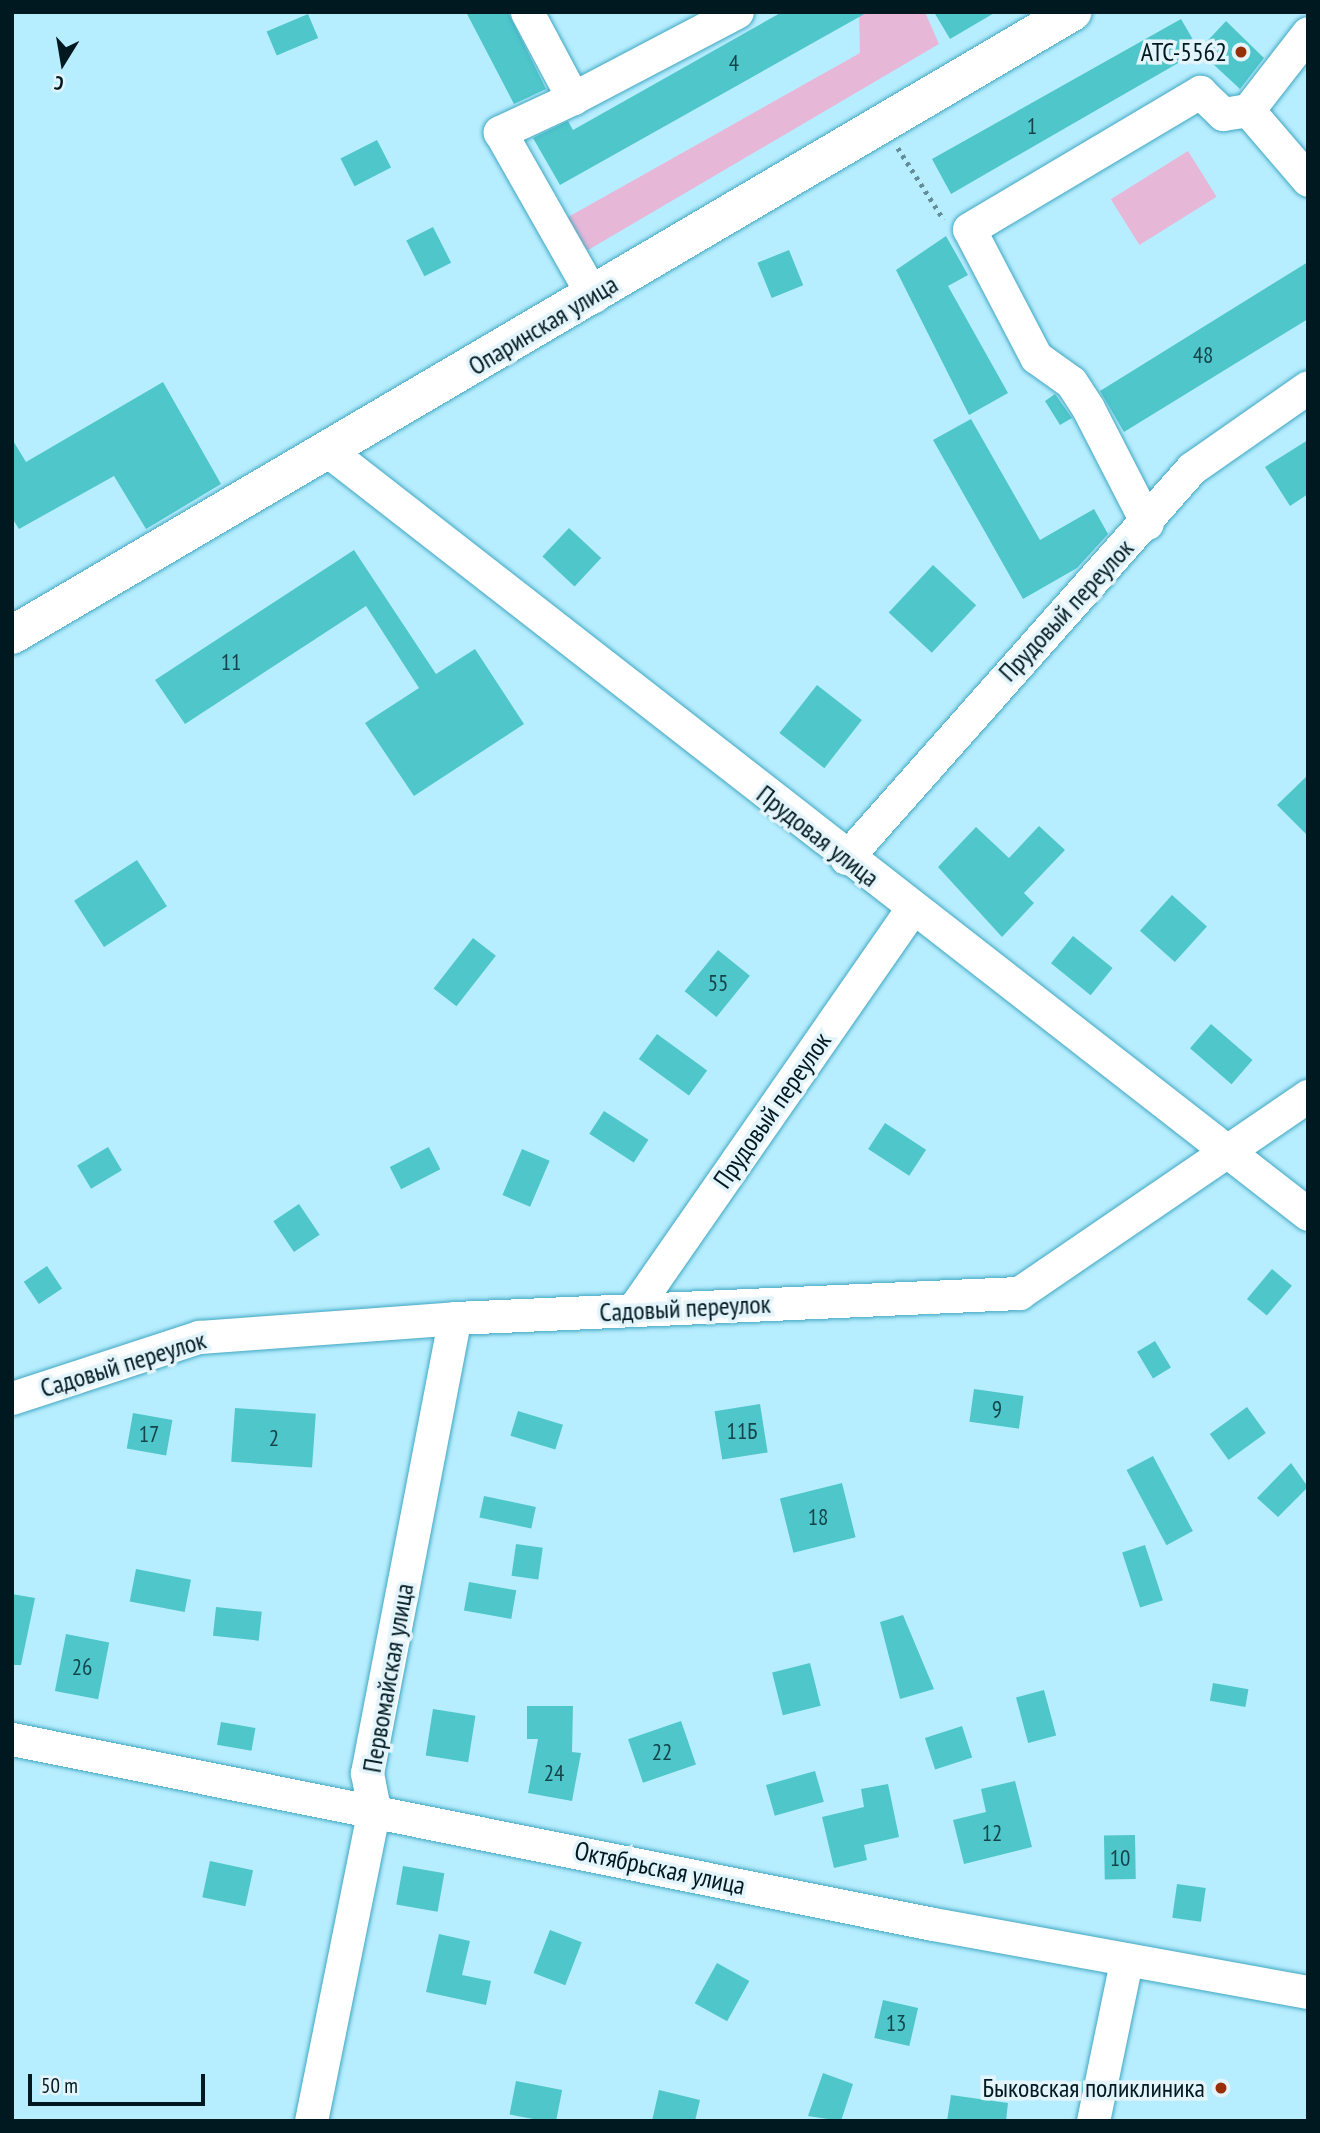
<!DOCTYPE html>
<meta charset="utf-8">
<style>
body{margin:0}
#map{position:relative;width:1320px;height:2133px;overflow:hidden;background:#b7eeff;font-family:"PT Sans Narrow",sans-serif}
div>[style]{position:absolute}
.green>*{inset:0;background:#e7b7d8;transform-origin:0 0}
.building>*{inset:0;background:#4fc6ca;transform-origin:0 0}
.path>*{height:4.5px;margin-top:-2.25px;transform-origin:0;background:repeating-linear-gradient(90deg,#648d9a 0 3.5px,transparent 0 8.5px)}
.roads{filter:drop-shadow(0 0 2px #41a7c1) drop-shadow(0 0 2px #41a7c1)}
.minor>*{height:33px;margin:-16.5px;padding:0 16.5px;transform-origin:16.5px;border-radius:16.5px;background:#fff}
.major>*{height:38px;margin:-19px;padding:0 19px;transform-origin:19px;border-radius:19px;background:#fff}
.dots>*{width:19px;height:19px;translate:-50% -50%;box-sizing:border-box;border:4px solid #e3f4fa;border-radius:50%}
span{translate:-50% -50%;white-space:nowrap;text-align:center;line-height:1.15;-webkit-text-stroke:7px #e3f4fa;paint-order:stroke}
.number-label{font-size:23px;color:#14444b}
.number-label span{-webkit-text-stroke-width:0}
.poi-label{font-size:26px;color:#001921}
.right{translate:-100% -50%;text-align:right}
.street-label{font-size:26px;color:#001921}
.frame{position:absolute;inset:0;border:14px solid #001921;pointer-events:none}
.north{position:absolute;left:28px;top:28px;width:70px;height:70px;-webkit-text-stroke:5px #e3f4fa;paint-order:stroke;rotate:191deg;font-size:19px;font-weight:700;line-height:28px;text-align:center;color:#001921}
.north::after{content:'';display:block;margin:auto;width:24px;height:32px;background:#001921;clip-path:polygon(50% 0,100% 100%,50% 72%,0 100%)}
.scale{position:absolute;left:28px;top:2074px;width:177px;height:32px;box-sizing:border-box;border:4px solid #001921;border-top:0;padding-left:9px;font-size:21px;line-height:24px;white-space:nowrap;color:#001921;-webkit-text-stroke:5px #e3f4fa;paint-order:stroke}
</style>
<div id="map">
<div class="green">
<i style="clip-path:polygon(859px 12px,925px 12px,939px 44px,583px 253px,561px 221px,860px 53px)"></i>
<i style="left:1188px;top:151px;width:54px;height:91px;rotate:58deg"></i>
</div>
<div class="building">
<i style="clip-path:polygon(466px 12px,508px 12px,546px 89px,514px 104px)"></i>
<i style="clip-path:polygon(782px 12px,868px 12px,560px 185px,533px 138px,568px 121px,573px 130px)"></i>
<i style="clip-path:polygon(934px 12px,996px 12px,950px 39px)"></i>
<i style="left:308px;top:14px;width:26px;height:45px;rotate:67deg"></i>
<i style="clip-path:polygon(1181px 19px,1199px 50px,1226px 21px,1264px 58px,1240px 89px,1199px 51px,951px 194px,932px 159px)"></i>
<i style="left:377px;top:140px;width:31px;height:41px;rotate:63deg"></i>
<i style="left:433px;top:227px;width:40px;height:30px;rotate:63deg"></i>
<i style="clip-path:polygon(946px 236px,968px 275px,948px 286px,1008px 393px,969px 415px,896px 270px)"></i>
<i style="left:789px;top:250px;width:38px;height:34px;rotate:68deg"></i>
<i style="clip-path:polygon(1308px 262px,1308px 319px,1124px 432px,1100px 391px)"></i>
<i style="clip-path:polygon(163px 382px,221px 484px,146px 529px,114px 476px,19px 529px,12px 518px,12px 439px,26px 462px)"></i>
<i style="clip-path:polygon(1055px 394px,1072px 418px,1060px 425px,1045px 401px)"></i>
<i style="clip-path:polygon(971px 419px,1040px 540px,1094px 509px,1108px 534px,1077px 568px,1023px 599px,933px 440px)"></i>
<i style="clip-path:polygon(1308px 440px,1308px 494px,1290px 506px,1265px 467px)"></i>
<i style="left:569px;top:528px;width:44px;height:39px;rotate:43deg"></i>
<i style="clip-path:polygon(354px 550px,436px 674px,475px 649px,524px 724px,414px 796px,365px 723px,419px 688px,366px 606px,185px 724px,155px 680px)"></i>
<i style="left:933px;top:565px;width:59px;height:65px;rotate:43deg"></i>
<i style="left:817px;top:685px;width:57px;height:61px;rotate:38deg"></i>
<i style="clip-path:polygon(1308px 775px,1308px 836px,1277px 805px)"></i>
<i style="clip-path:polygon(1039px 826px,1065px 850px,1024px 893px,1034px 903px,1002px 937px,938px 867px,976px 827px,1009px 858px)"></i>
<i style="left:137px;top:860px;width:55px;height:75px;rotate:57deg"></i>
<i style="left:1172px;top:895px;width:47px;height:48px;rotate:42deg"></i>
<i style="left:1073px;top:936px;width:51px;height:35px;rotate:39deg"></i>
<i style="left:473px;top:938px;width:29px;height:64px;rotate:38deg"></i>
<i style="left:718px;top:950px;width:41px;height:53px;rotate:39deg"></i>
<i style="left:1211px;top:1024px;width:55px;height:32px;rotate:41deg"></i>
<i style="left:657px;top:1034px;width:62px;height:31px;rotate:36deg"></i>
<i style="left:604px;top:1111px;width:53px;height:27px;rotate:33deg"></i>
<i style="left:885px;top:1123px;width:49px;height:31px;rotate:33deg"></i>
<i style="left:108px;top:1147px;width:27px;height:36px;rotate:59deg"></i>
<i style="left:429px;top:1147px;width:25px;height:44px;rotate:63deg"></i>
<i style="left:522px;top:1149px;width:30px;height:50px;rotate:23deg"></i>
<i style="left:299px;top:1204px;width:37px;height:31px;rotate:56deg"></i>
<i style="left:47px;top:1266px;width:27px;height:28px;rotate:56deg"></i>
<i style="left:1272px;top:1269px;width:26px;height:39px;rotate:40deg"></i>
<i style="left:1155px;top:1341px;width:31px;height:21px;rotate:59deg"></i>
<i style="left:974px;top:1389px;width:50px;height:33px;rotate:8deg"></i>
<i style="left:760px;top:1404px;width:49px;height:46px;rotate:81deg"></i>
<i style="left:1247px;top:1407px;width:32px;height:46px;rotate:54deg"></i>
<i style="left:235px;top:1408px;width:81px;height:54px;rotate:4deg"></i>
<i style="left:518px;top:1411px;width:47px;height:26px;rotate:17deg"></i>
<i style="left:133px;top:1413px;width:40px;height:36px;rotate:10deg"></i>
<i style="left:1153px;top:1456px;width:85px;height:30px;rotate:62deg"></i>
<i style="clip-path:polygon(1291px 1463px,1308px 1487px,1278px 1517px,1257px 1498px)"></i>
<i style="left:842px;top:1483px;width:56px;height:64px;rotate:76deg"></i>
<i style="left:484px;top:1496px;width:53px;height:22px;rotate:12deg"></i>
<i style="left:516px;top:1544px;width:27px;height:32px;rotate:8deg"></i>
<i style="left:1145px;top:1545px;width:58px;height:24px;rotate:72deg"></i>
<i style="left:136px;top:1569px;width:56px;height:33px;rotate:11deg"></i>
<i style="left:469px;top:1582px;width:48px;height:29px;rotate:10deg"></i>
<i style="clip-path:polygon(12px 1594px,35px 1598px,21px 1665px,12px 1665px)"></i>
<i style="left:216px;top:1607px;width:46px;height:29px;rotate:6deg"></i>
<i style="clip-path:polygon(903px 1615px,934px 1689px,900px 1699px,880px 1622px)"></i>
<i style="left:66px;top:1634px;width:44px;height:58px;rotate:11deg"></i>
<i style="left:810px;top:1663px;width:44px;height:39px;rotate:76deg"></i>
<i style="left:1213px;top:1683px;width:36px;height:18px;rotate:10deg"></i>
<i style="left:1044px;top:1690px;width:47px;height:29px;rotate:75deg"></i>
<i style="clip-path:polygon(527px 1706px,573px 1706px,572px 1752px,581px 1753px,572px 1801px,528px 1793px,538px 1739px,527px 1739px)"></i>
<i style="left:433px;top:1709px;width:43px;height:47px;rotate:9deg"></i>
<i style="left:681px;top:1721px;width:46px;height:56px;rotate:71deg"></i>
<i style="left:221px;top:1722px;width:35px;height:23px;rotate:10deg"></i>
<i style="left:962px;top:1726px;width:33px;height:39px;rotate:72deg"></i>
<i style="left:815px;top:1771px;width:32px;height:51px;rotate:74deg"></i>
<i style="clip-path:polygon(1015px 1781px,1032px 1847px,964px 1864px,953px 1820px,986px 1812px,981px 1789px)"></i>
<i style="clip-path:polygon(888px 1784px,899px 1837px,864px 1845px,867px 1860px,834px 1868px,822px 1817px,864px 1807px,861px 1789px)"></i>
<i style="left:1135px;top:1835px;width:44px;height:31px;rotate:89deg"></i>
<i style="left:210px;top:1861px;width:44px;height:37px;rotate:12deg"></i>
<i style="left:403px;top:1866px;width:42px;height:39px;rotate:10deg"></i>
<i style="left:1177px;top:1884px;width:29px;height:34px;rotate:8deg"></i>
<i style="left:550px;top:1930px;width:34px;height:46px;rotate:21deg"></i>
<i style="clip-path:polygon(439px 1934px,470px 1941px,462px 1975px,491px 1981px,486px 2005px,426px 1992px)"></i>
<i style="left:717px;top:1963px;width:37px;height:46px;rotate:29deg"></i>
<i style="left:883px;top:2000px;width:36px;height:39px;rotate:13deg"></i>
<i style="clip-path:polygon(823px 2073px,853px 2084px,841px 2121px,808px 2116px)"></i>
<i style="left:516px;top:2081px;width:47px;height:34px;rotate:11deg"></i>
<i style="clip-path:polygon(659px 2090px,700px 2100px,695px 2121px,652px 2121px)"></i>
<i style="clip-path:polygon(951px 2095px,1008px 2103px,1006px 2121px,947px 2121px)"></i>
</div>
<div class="path">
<i style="left:898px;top:148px;width:85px;rotate:57.4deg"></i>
</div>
<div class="roads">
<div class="minor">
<i style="left:527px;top:12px;width:98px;rotate:61.9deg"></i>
<i style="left:573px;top:98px;width:185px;rotate:-27.7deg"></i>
<i style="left:1308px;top:33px;width:98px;rotate:127.9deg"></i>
<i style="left:1248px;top:110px;width:92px;rotate:49.4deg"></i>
<i style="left:573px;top:98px;width:81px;rotate:155deg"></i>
<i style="left:500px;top:132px;width:189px;rotate:60.4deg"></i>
<i style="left:331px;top:453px;width:1238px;rotate:37.92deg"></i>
<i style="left:1147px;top:523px;width:129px;rotate:-117.2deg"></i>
<i style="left:1088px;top:408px;width:31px;rotate:-123deg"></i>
<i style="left:1071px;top:382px;width:43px;rotate:-144.5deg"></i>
<i style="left:1036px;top:357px;width:144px;rotate:-117.6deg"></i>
<i style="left:969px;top:229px;width:269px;rotate:-30.7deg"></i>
<i style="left:1200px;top:92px;width:32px;rotate:44deg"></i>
<i style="left:1223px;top:114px;width:25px;rotate:-9deg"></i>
<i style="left:846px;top:858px;width:521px;rotate:-48.42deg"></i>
<i style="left:1192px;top:468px;width:141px;rotate:-34.9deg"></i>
<i style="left:633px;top:1310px;width:489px;rotate:-55.2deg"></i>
<i style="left:12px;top:1398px;width:197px;rotate:-18.1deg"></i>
<i style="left:199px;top:1337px;width:257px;rotate:-4.2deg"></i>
<i style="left:455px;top:1318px;width:565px;rotate:-2.54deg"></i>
<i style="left:1019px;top:1293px;width:350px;rotate:-34.3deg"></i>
<i style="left:12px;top:1739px;width:939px;rotate:11.36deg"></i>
<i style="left:933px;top:1924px;width:381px;rotate:10.3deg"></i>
<i style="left:311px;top:2121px;width:318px;rotate:-78.6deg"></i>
<i style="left:374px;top:1809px;width:37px;rotate:-101deg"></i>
<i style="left:367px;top:1773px;width:463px;rotate:-79.1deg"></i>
<i style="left:1093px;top:2121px;width:163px;rotate:-78.3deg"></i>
</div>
<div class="major">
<i style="left:12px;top:635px;width:1230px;rotate:-30.44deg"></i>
</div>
</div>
<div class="dots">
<i style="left:1241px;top:52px;background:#973008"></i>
<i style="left:1221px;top:2088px;background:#973008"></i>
</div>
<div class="number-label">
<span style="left:734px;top:63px">4</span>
<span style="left:1032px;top:126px">1</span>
<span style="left:1203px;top:355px">48</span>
<span style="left:231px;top:662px">11</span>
<span style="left:718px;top:983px">55</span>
<span style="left:997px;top:1409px">9</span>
<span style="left:742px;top:1431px">11Б</span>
<span style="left:149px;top:1434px">17</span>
<span style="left:274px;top:1438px">2</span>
<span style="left:818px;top:1517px">18</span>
<span style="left:82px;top:1667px">26</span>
<span style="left:662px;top:1752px">22</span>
<span style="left:554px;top:1773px">24</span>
<span style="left:992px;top:1833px">12</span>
<span style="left:1120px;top:1858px">10</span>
<span style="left:896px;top:2023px">13</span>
</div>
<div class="poi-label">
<span class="right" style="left:1227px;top:52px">АТС-5562</span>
<span class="right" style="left:1205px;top:2088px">Быковская поликлиника</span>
</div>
<div class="street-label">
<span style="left:543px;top:325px;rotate:-31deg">Опаринская улица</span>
<span style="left:1066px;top:610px;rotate:-47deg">Прудовый переулок</span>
<span style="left:818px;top:836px;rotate:38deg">Прудовая улица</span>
<span style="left:772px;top:1110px;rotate:-55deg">Прудовый переулок</span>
<span style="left:685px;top:1308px;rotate:-3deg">Садовый переулок</span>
<span style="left:123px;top:1364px;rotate:-17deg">Садовый переулок</span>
<span style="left:388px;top:1678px;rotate:-80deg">Первомайская улица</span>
<span style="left:660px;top:1868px;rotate:12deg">Октябрьская улица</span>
</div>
<div class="frame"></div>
<div class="north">С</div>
<div class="scale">50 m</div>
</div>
